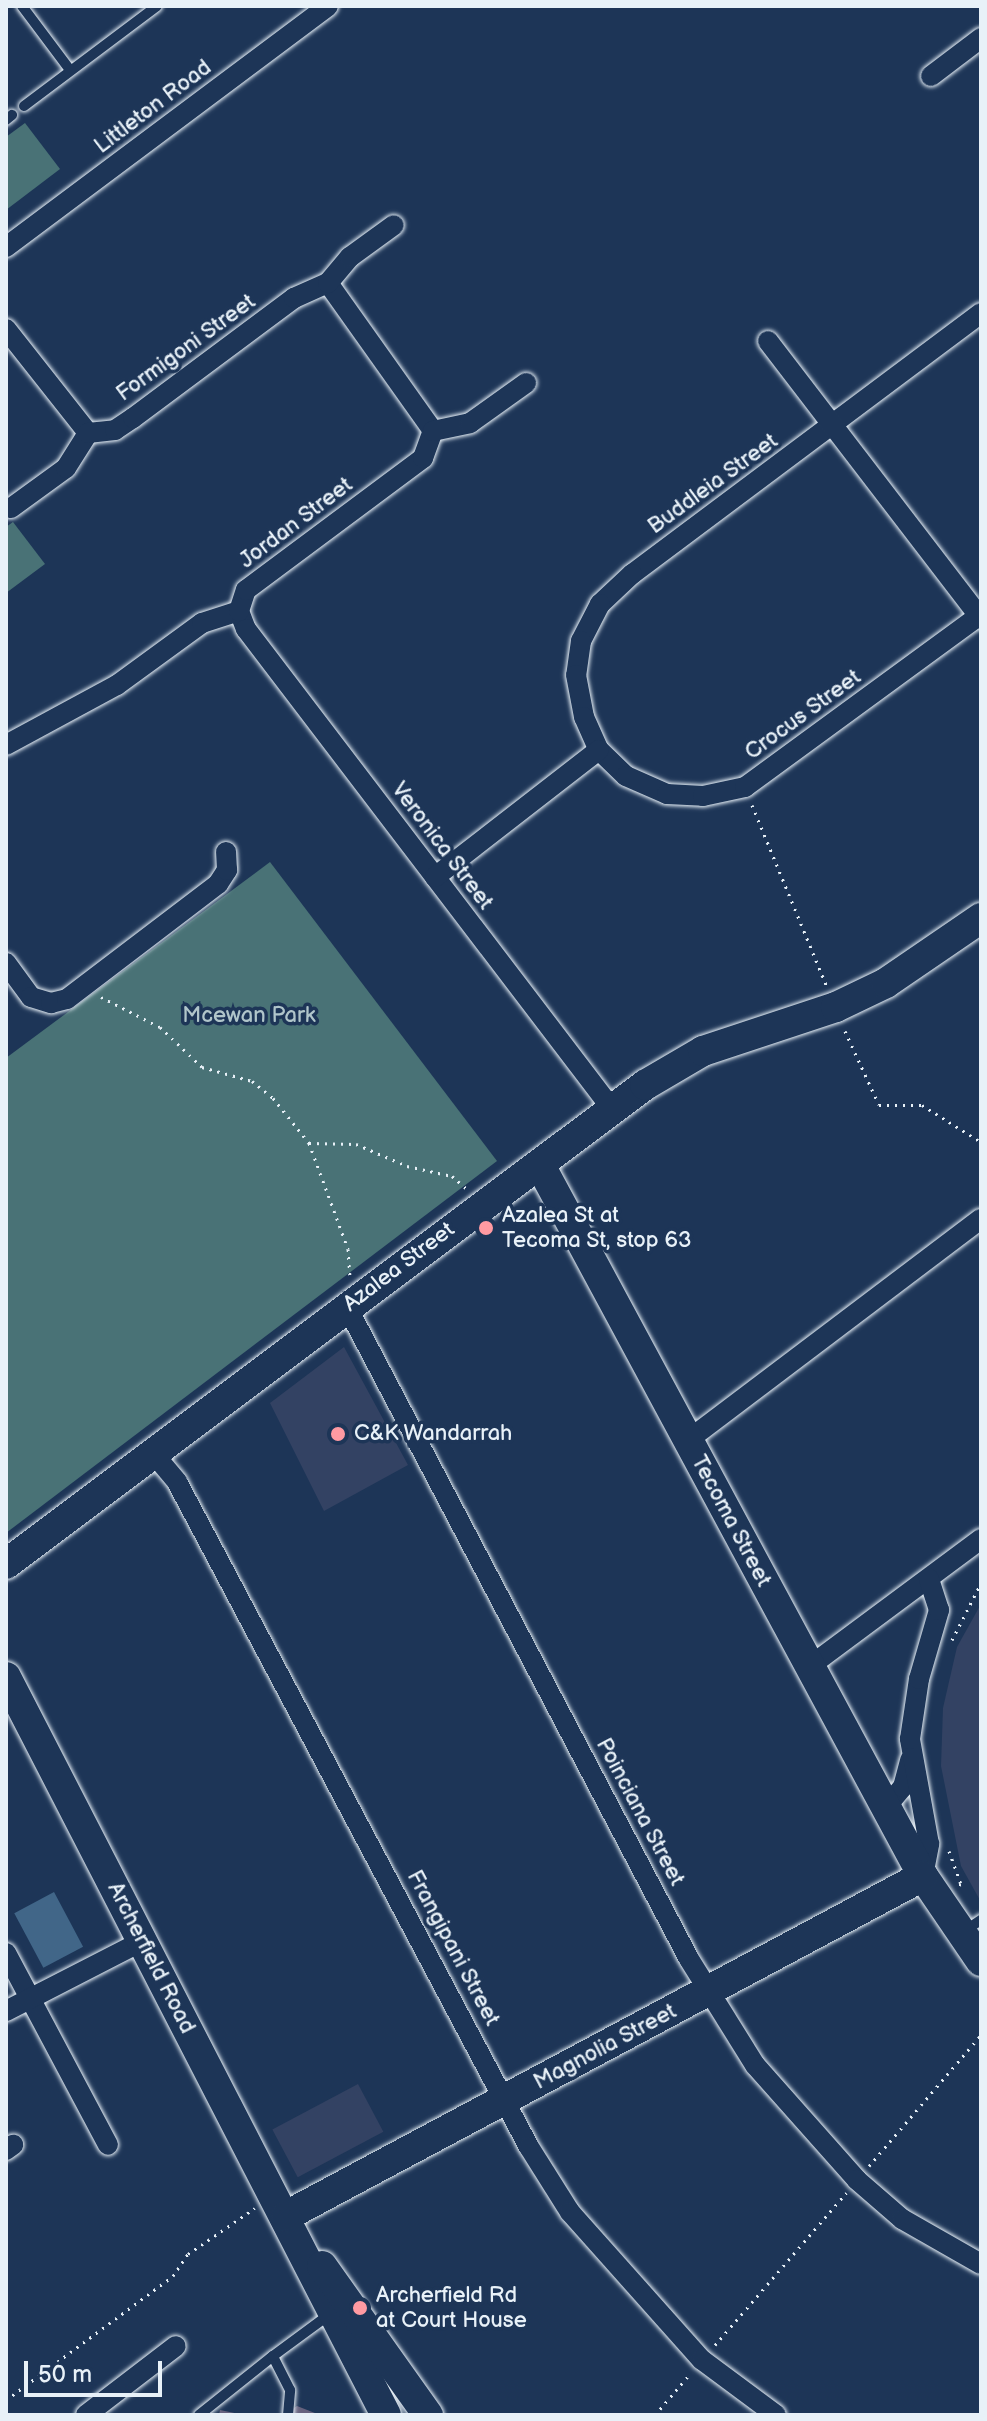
<!DOCTYPE html>
<style>
body{margin:0}
#map{position:relative;width:987px;height:2421px;overflow:hidden;background:#1d3557;font-family:"Balsamiq Sans",sans-serif}
div>[style]{position:absolute}
.built>*{inset:0;background:#334263;transform-origin:0 0}
.green>*{inset:0;background:#497276}
.water>*{inset:0;background:#416688;transform-origin:0 0}
.building>*{inset:0;background:#66627e}
.path>*{height:3px;margin-top:-1.5px;transform-origin:0;background:repeating-linear-gradient(90deg,#e8f1f8 0 2px,transparent 0 8px)}
.roads{filter:drop-shadow(0 0 2px #e8f1f8) drop-shadow(0 0 2px #e8f1f8)}
.lane>*{height:10px;margin:-5px;padding:0 5px;transform-origin:5px;border-radius:5px;background:#1d3557}
.street>*{height:20px;margin:-10px;padding:0 10px;transform-origin:10px;border-radius:10px;background:#1d3557}
.secondary>*{height:30px;margin:-15px;padding:0 15px;transform-origin:15px;border-radius:15px;background:#1d3557}
.dots>*{width:22px;height:22px;translate:-50% -50%;box-sizing:border-box;border:4px solid #1d3557;border-radius:50%}
span{translate:-50% -50%;white-space:nowrap;text-align:center;line-height:1.15;-webkit-text-stroke:7px #1d3557;paint-order:stroke}
.street-label{font-size:22px;color:#e8f1f8}
.park-label{font-size:22px;color:#b0c5ca}
.poi-label{font-size:22px;color:#e8f1f8}
.left{translate:0 -50%;text-align:left}
.frame{position:absolute;inset:0;border:8px solid #e8f1f8;pointer-events:none}
.scale{position:absolute;left:24px;top:2361px;width:138px;height:36px;box-sizing:border-box;border:4px solid #e8f1f8;border-top:0;padding-left:10px;font-size:24px;line-height:28px;white-space:nowrap;color:#e8f1f8;-webkit-text-stroke:6px #1d3557;paint-order:stroke}
</style>
<div id="map">
<div class="built">
<i style="clip-path:polygon(344px 1347px,408px 1465px,324px 1511px,270px 1403px)"></i>
<i style="clip-path:polygon(981px 1604px,981px 1902px,961px 1866px,941px 1766px,943px 1708px,957px 1647px)"></i>
<i style="left:358px;top:2084px;width:54px;height:97px;rotate:62deg"></i>
</div>
<div class="green">
<i style="clip-path:polygon(25px 123px,60px 169px,6px 210px,6px 137px)"></i>
<i style="clip-path:polygon(13px 522px,45px 564px,6px 593px,6px 527px)"></i>
<i style="clip-path:polygon(270px 862px,497px 1161px,6px 1533px,6px 1058px)"></i>
</div>
<div class="water">
<i style="left:54px;top:1892px;width:62px;height:45px;rotate:62deg"></i>
</div>
<div class="building">
<i style="clip-path:polygon(297px 2406px,320px 2415px,284px 2415px)"></i>
<i style="clip-path:polygon(220px 2410px,244px 2415px,219px 2415px)"></i>
</div>
<div class="path">
<i style="left:752px;top:805px;width:197px;rotate:67.6deg"></i>
<i style="left:101px;top:997px;width:66px;rotate:27deg"></i>
<i style="left:160px;top:1027px;width:58px;rotate:43.6deg"></i>
<i style="left:202px;top:1067px;width:52px;rotate:15.6deg"></i>
<i style="left:252px;top:1081px;width:27px;rotate:39deg"></i>
<i style="left:273px;top:1098px;width:58px;rotate:51.3deg"></i>
<i style="left:309px;top:1143px;width:113px;rotate:69.8deg"></i>
<i style="left:348px;top:1249px;width:26px;rotate:86deg"></i>
<i style="left:845px;top:1031px;width:81px;rotate:65.3deg"></i>
<i style="left:879px;top:1105px;width:43px"></i>
<i style="left:922px;top:1105px;width:70px;rotate:32.1deg"></i>
<i style="left:309px;top:1143px;width:47px;rotate:1.2deg"></i>
<i style="left:356px;top:1144px;width:56px;rotate:23.3deg"></i>
<i style="left:407px;top:1166px;width:46px;rotate:12.5deg"></i>
<i style="left:452px;top:1176px;width:20px;rotate:41deg"></i>
<i style="left:952px;top:1640px;width:64px;rotate:-63deg"></i>
<i style="left:949px;top:1851px;width:35px;rotate:70deg"></i>
<i style="left:961px;top:1884px;width:5px;rotate:158deg"></i>
<i style="left:869px;top:2166px;width:172px;rotate:-49.5deg"></i>
<i style="left:715px;top:2345px;width:201px;rotate:-49.2deg"></i>
<i style="left:6px;top:2400px;width:208px;rotate:-36.6deg"></i>
<i style="left:173px;top:2276px;width:27px;rotate:-56deg"></i>
<i style="left:188px;top:2254px;width:81px;rotate:-34.5deg"></i>
<i style="left:655px;top:2415px;width:52px;rotate:-49.6deg"></i>
</div>
<div class="roads">
<div class="lane">
<i style="left:22px;top:6px;width:80px;rotate:53.1deg"></i>
<i style="left:24px;top:106px;width:166px;rotate:-36.9deg"></i>
<i style="left:6px;top:120px;width:8px;rotate:-40deg"></i>
<i style="left:963px;top:1932px;width:22px;rotate:-34deg"></i>
<i style="left:199px;top:2415px;width:95px;rotate:-38.6deg"></i>
<i style="left:288px;top:2415px;width:25px;rotate:-85deg"></i>
<i style="left:290px;top:2390px;width:38px;rotate:-117deg"></i>
<i style="left:273px;top:2356px;width:71px;rotate:-36.4deg"></i>
</div>
<div class="street">
<i style="left:931px;top:76px;width:63px;rotate:-37.2deg"></i>
<i style="left:6px;top:247px;width:402px;rotate:-36.8deg"></i>
<i style="left:328px;top:283px;width:181px;rotate:54.6deg"></i>
<i style="left:981px;top:313px;width:436px;rotate:143.2deg"></i>
<i style="left:632px;top:574px;width:44px;rotate:136.8deg"></i>
<i style="left:600px;top:604px;width:42px;rotate:117.2deg"></i>
<i style="left:581px;top:641px;width:34px;rotate:98deg"></i>
<i style="left:576px;top:675px;width:43px;rotate:79.2deg"></i>
<i style="left:584px;top:717px;width:36px;rotate:66deg"></i>
<i style="left:599px;top:750px;width:37px;rotate:44deg"></i>
<i style="left:626px;top:776px;width:45px;rotate:23.7deg"></i>
<i style="left:667px;top:794px;width:36px;rotate:3deg"></i>
<i style="left:703px;top:796px;width:43px;rotate:-12.1deg"></i>
<i style="left:745px;top:787px;width:293px;rotate:-36.2deg"></i>
<i style="left:6px;top:329px;width:132px;rotate:51.7deg"></i>
<i style="left:768px;top:341px;width:350px;rotate:52.5deg"></i>
<i style="left:11px;top:508px;width:68px;rotate:-36deg"></i>
<i style="left:66px;top:468px;width:41px;rotate:-57.8deg"></i>
<i style="left:88px;top:433px;width:27px;rotate:-6deg"></i>
<i style="left:115px;top:430px;width:22px;rotate:-34deg"></i>
<i style="left:133px;top:418px;width:201px;rotate:-36.7deg"></i>
<i style="left:294px;top:298px;width:37px;rotate:-24deg"></i>
<i style="left:328px;top:283px;width:34px;rotate:-50deg"></i>
<i style="left:350px;top:257px;width:54px;rotate:-36deg"></i>
<i style="left:239px;top:611px;width:19px;rotate:69deg"></i>
<i style="left:246px;top:629px;width:604px;rotate:52.67deg"></i>
<i style="left:6px;top:745px;width:126px;rotate:-28.4deg"></i>
<i style="left:117px;top:685px;width:105px;rotate:-36.1deg"></i>
<i style="left:202px;top:623px;width:39px;rotate:-18deg"></i>
<i style="left:239px;top:611px;width:22px;rotate:-72deg"></i>
<i style="left:246px;top:590px;width:221px;rotate:-36.7deg"></i>
<i style="left:423px;top:458px;width:29px;rotate:-70deg"></i>
<i style="left:433px;top:431px;width:38px;rotate:-12deg"></i>
<i style="left:470px;top:423px;width:69px;rotate:-35.5deg"></i>
<i style="left:435px;top:877px;width:207px;rotate:-37.8deg"></i>
<i style="left:6px;top:963px;width:42px;rotate:53.7deg"></i>
<i style="left:31px;top:997px;width:21px;rotate:17deg"></i>
<i style="left:51px;top:1003px;width:16px;rotate:-14deg"></i>
<i style="left:67px;top:999px;width:190px;rotate:-37.3deg"></i>
<i style="left:218px;top:884px;width:17px;rotate:-57deg"></i>
<i style="left:227px;top:870px;width:18px;rotate:-93deg"></i>
<i style="left:347px;top:1307px;width:736px;rotate:62.32deg"></i>
<i style="left:689px;top:1959px;width:125px;rotate:58.1deg"></i>
<i style="left:755px;top:2065px;width:154px;rotate:48.4deg"></i>
<i style="left:857px;top:2180px;width:60px;rotate:40.9deg"></i>
<i style="left:902px;top:2219px;width:91px;rotate:29.7deg"></i>
<i style="left:687px;top:1441px;width:368px;rotate:-37.1deg"></i>
<i style="left:153px;top:1453px;width:38px;rotate:50deg"></i>
<i style="left:177px;top:1482px;width:752px;rotate:62.11deg"></i>
<i style="left:529px;top:2147px;width:77px;rotate:57.8deg"></i>
<i style="left:570px;top:2212px;width:198px;rotate:48.3deg"></i>
<i style="left:702px;top:2360px;width:92px;rotate:36.6deg"></i>
<i style="left:810px;top:1666px;width:213px;rotate:-36.6deg"></i>
<i style="left:886px;top:1807px;width:26px;rotate:-50deg"></i>
<i style="left:903px;top:1787px;width:28px;rotate:-75deg"></i>
<i style="left:923px;top:1876px;width:33px;rotate:-79deg"></i>
<i style="left:929px;top:1844px;width:107px;rotate:-100.3deg"></i>
<i style="left:910px;top:1739px;width:61px;rotate:-81.5deg"></i>
<i style="left:919px;top:1679px;width:72px;rotate:-73.8deg"></i>
<i style="left:939px;top:1610px;width:33px;rotate:-108deg"></i>
<i style="left:6px;top:1953px;width:217px;rotate:62deg"></i>
<i style="left:6px;top:2011px;width:153px;rotate:-27.2deg"></i>
<i style="left:6px;top:2150px;width:9px;rotate:-36deg"></i>
<i style="left:86px;top:2415px;width:113px;rotate:-37.5deg"></i>
</div>
<div class="secondary">
<i style="left:540px;top:1165px;width:808px;rotate:61.69deg"></i>
<i style="left:923px;top:1876px;width:103px;rotate:55.7deg"></i>
<i style="left:6px;top:1564px;width:799px;rotate:-36.86deg"></i>
<i style="left:645px;top:1085px;width:67px;rotate:-30.4deg"></i>
<i style="left:703px;top:1051px;width:140px;rotate:-18.3deg"></i>
<i style="left:836px;top:1007px;width:55px;rotate:-25.6deg"></i>
<i style="left:886px;top:983px;width:115px;rotate:-34.4deg"></i>
<i style="left:6px;top:1677px;width:830px;rotate:62.76deg"></i>
<i style="left:286px;top:2216px;width:722px;rotate:-28.09deg"></i>
<i style="left:322px;top:2266px;width:183px;rotate:54.6deg"></i>
</div>
</div>
<div class="dots">
<i style="left:486px;top:1228px;background:#ff9aa2"></i>
<i style="left:338px;top:1434px;background:#ff9aa2"></i>
<i style="left:360px;top:2308px;background:#ff9aa2"></i>
</div>
<div class="street-label">
<span style="left:153px;top:107px;rotate:-37deg">Littleton Road</span>
<span style="left:186px;top:348px;rotate:-36deg">Formigoni Street</span>
<span style="left:713px;top:484px;rotate:-36deg">Buddleia Street</span>
<span style="left:296px;top:523px;rotate:-37deg">Jordan Street</span>
<span style="left:803px;top:715px;rotate:-36deg">Crocus Street</span>
<span style="left:442px;top:846px;rotate:53deg">Veronica Street</span>
<span style="left:399px;top:1267px;rotate:-37deg">Azalea Street</span>
<span style="left:731px;top:1521px;rotate:62deg">Tecoma Street</span>
<span style="left:640px;top:1812px;rotate:62deg">Poinciana Street</span>
<span style="left:453px;top:1948px;rotate:62deg">Frangipani Street</span>
<span style="left:151px;top:1958px;rotate:63deg">Archerfield Road</span>
<span style="left:605px;top:2047px;rotate:-28deg">Magnolia Street</span>
</div>
<div class="park-label">
<span style="left:249px;top:1016px">Mcewan Park</span>
</div>
<div class="poi-label">
<span class="left" style="left:502px;top:1228px">Azalea St at<br>Tecoma St, stop 63</span>
<span class="left" style="left:354px;top:1434px">C&amp;K Wandarrah</span>
<span class="left" style="left:376px;top:2308px">Archerfield Rd<br>at Court House</span>
</div>
<div class="frame"></div>
<div class="scale">50 m</div>
</div>
